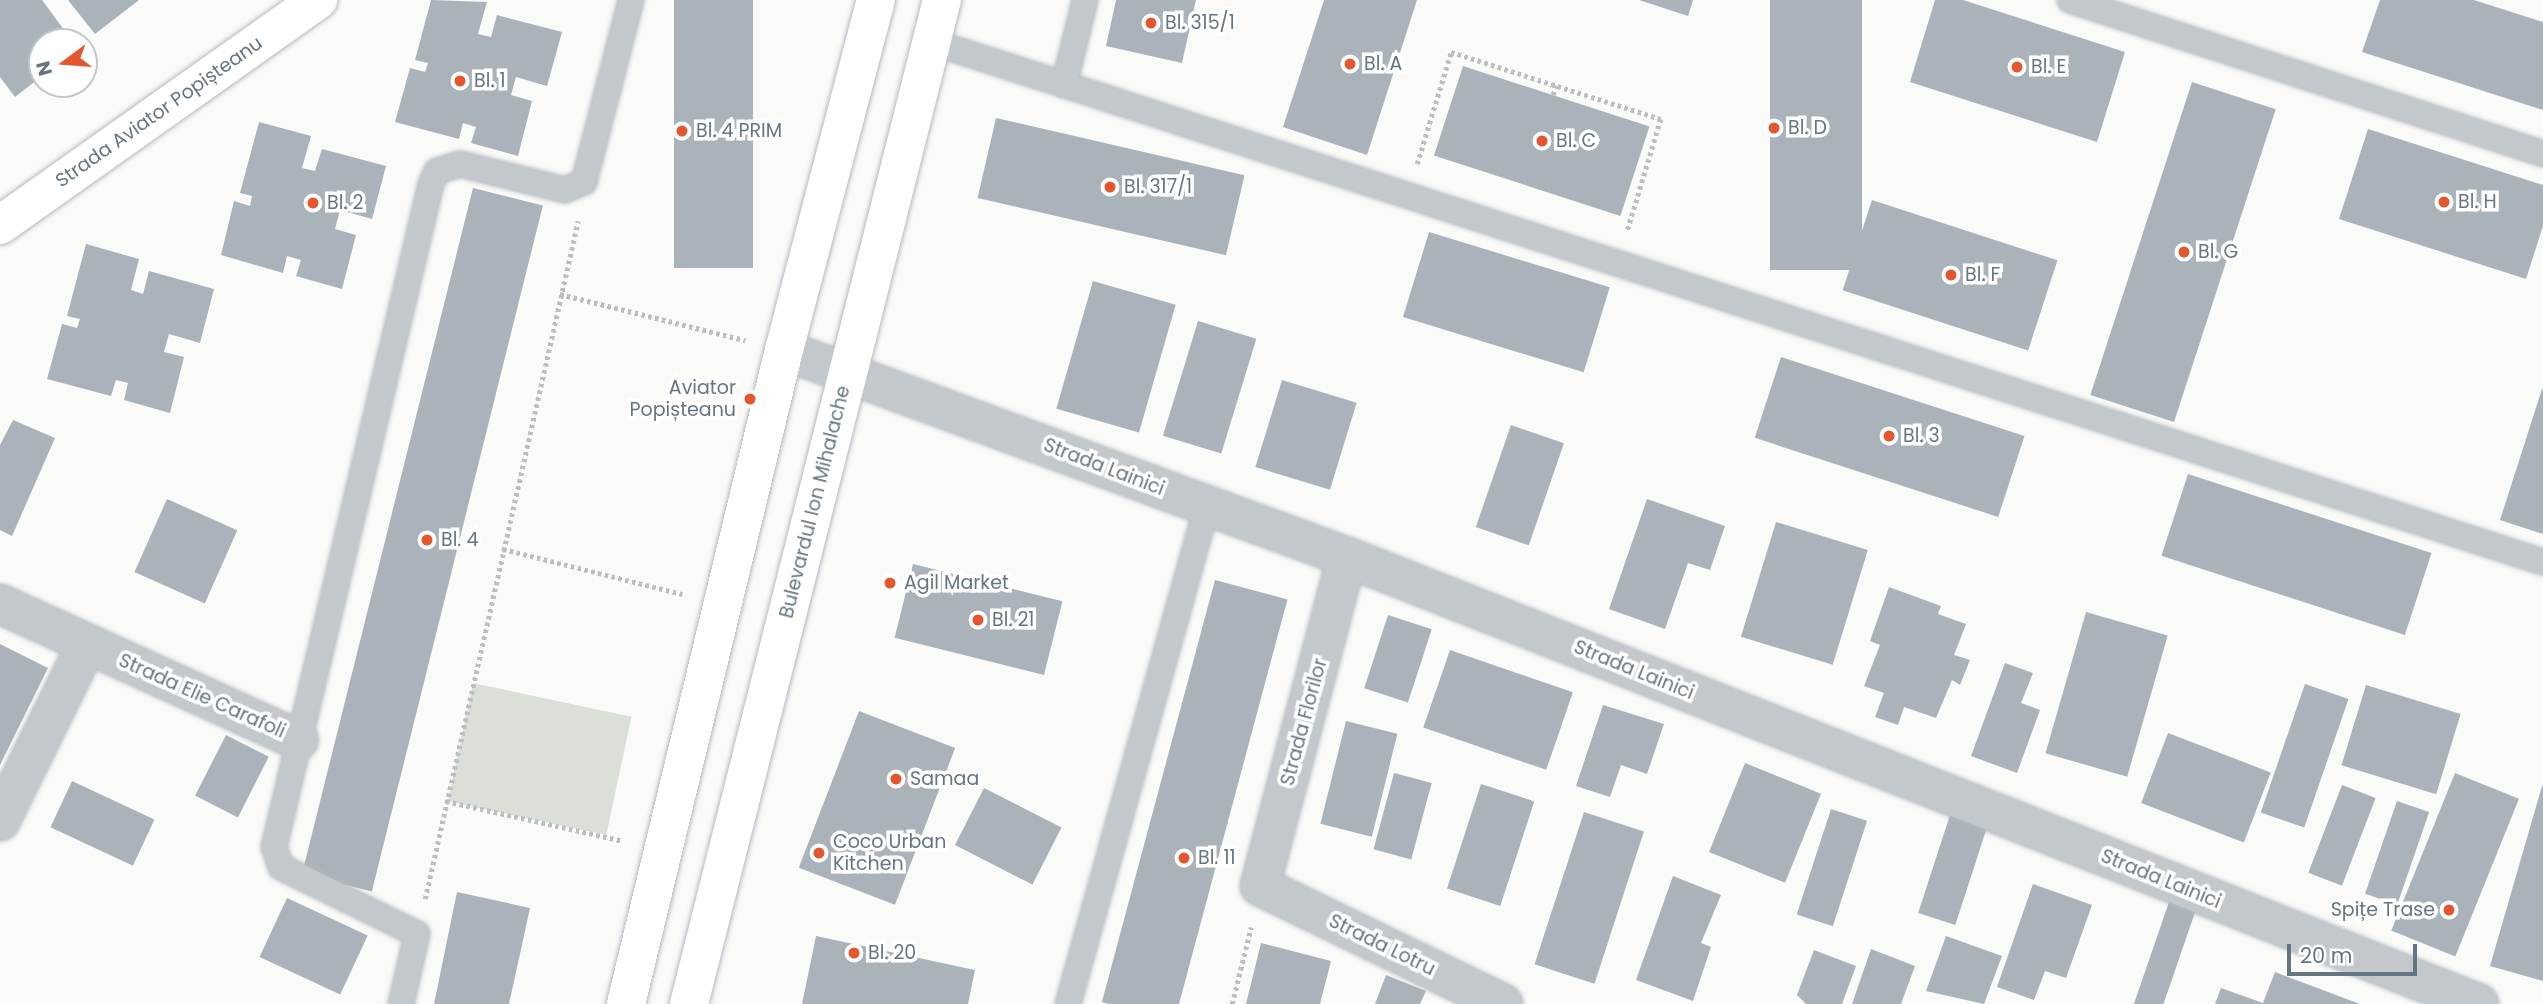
<!DOCTYPE html>
<meta charset="utf-8">
<style>
body{margin:0}
#map{position:relative;width:2543px;height:1004px;overflow:hidden;background:#fafaf8;font-family:Poppins,sans-serif}
div>[style]{position:absolute}
.green>*{inset:0;background:#dadfd7;transform-origin:0 0}
.building>*{inset:0;background:#aab3b9;transform-origin:0 0}
.path>*{height:4.5px;margin-top:-2.25px;transform-origin:0;background:repeating-linear-gradient(90deg,#bbbfc2 0 3.5px,transparent 0 7px)}
.roads{filter:drop-shadow(0 0 2px #b3babf) drop-shadow(0 0 2px #b3babf)}
.lane>*{height:24px;margin:-12px;padding:0 12px;transform-origin:12px;border-radius:12px;background:#c3c8cc}
.street>*{height:38px;margin:-19px;padding:0 19px;transform-origin:19px;border-radius:19px;background:#c3c8cc}
.secondary>*{height:38px;margin:-19px;padding:0 19px;transform-origin:19px;border-radius:19px;background:#fff}
.primary>*{height:38px;margin:-19px;padding:0 19px;transform-origin:19px;border-radius:19px;background:#fff}
.dots>*{width:19px;height:19px;translate:-50% -50%;box-sizing:border-box;border:4px solid #fff;border-radius:50%}
span{translate:-50% -50%;white-space:nowrap;text-align:center;line-height:1.15;-webkit-text-stroke:7px #fff;paint-order:stroke}
.poi-label{font-size:19px;color:#657683}
.left{translate:0 -50%;text-align:left}
.right{translate:-100% -50%;text-align:right}
.street-label{font-size:19px;color:#657683}
.north{position:absolute;left:28px;top:28px;width:70px;height:70px;box-sizing:border-box;background:#fff;border:2px solid #c1c8cd;border-radius:50%;rotate:254deg;font-size:19px;font-weight:700;line-height:28px;text-align:center;color:#657683}
.north::after{content:'';display:block;margin:auto;width:24px;height:32px;background:#e4572e;clip-path:polygon(50% 0,100% 100%,50% 72%,0 100%)}
.scale{position:absolute;left:2287px;top:944px;width:130px;height:32px;box-sizing:border-box;border:4px solid #657683;border-top:0;padding-left:9px;font-size:21px;line-height:24px;white-space:nowrap;color:#657683;-webkit-text-stroke:5px #fff;paint-order:stroke}
</style>
<div id="map">
<div class="green">
<i style="left:473px;top:683px;width:162px;height:121px;rotate:12deg"></i>
</div>
<div class="building">
<i style="clip-path:polygon(0 0,42px 0,73px 42px,42px 42px,42px 76px,15px 97px,0 77px)"></i>
<i style="clip-path:polygon(68px 0,139px 0,95px 34px)"></i>
<i style="clip-path:polygon(431px 0,487px 2px,478px 34px,491px 37px,497px 15px,562px 32px,547px 86px,516px 77px,511px 95px,532px 101px,518px 156px,471px 143px,476px 127px,463px 123px,459px 139px,395px 122px,410px 68px,425px 72px,428px 63px,415px 60px)"></i>
<i style="left:674px;top:0;width:79px;height:268px"></i>
<i style="clip-path:polygon(1116px 0,1196px 0,1182px 63px,1106px 46px)"></i>
<i style="clip-path:polygon(1324px 0,1417px 0,1367px 155px,1283px 127px)"></i>
<i style="clip-path:polygon(1639px 0,1693px 0,1688px 16px)"></i>
<i style="left:1770px;top:0;width:92px;height:270px"></i>
<i style="clip-path:polygon(1935px 0,1963px 0,2125px 52px,2097px 142px,1910px 82px)"></i>
<i style="clip-path:polygon(2380px 0,2474px 0,2543px 22px,2543px 110px,2362px 52px)"></i>
<i style="left:1463px;top:66px;width:196px;height:94px;rotate:18deg"></i>
<i style="left:2192px;top:82px;width:88px;height:329px;rotate:18deg"></i>
<i style="left:996px;top:118px;width:255px;height:82px;rotate:13deg"></i>
<i style="clip-path:polygon(259px 122px,311px 136px,302px 168px,315px 171px,322px 149px,386px 166px,372px 219px,340px 210px,335px 229px,356px 235px,342px 289px,296px 276px,301px 260px,287px 256px,283px 273px,221px 255px,234px 201px,250px 206px,252px 196px,240px 193px)"></i>
<i style="clip-path:polygon(2368px 129px,2543px 185px,2543px 226px,2526px 279px,2339px 219px)"></i>
<i style="left:473px;top:188px;width:72px;height:707px;rotate:14deg"></i>
<i style="left:1872px;top:200px;width:195px;height:95px;rotate:18deg"></i>
<i style="left:1429px;top:232px;width:189px;height:89px;rotate:17deg"></i>
<i style="clip-path:polygon(86px 244px,139px 259px,131px 290px,143px 294px,149px 271px,214px 289px,200px 343px,169px 334px,164px 352px,184px 357px,170px 413px,124px 400px,128px 383px,116px 380px,111px 396px,47px 379px,62px 324px,77px 328px,80px 319px,67px 316px)"></i>
<i style="left:1093px;top:281px;width:86px;height:133px;rotate:16deg"></i>
<i style="left:1198px;top:321px;width:61px;height:120px;rotate:17deg"></i>
<i style="left:1781px;top:357px;width:256px;height:85px;rotate:18deg"></i>
<i style="left:1282px;top:380px;width:78px;height:91px;rotate:17deg"></i>
<i style="clip-path:polygon(2542px 389px,2543px 389px,2543px 534px,2500px 520px)"></i>
<i style="clip-path:polygon(13px 420px,55px 438px,12px 536px,0 530px,0 445px)"></i>
<i style="left:1511px;top:425px;width:56px;height:108px;rotate:19deg"></i>
<i style="left:2188px;top:474px;width:256px;height:86px;rotate:18deg"></i>
<i style="left:167px;top:499px;width:77px;height:80px;rotate:24deg"></i>
<i style="clip-path:polygon(1647px 499px,1725px 526px,1710px 570px,1688px 563px,1665px 629px,1609px 609px)"></i>
<i style="left:1776px;top:522px;width:96px;height:120px;rotate:17deg"></i>
<i style="left:913px;top:564px;width:154px;height:76px;rotate:14deg"></i>
<i style="left:1215px;top:580px;width:75px;height:437px;rotate:15deg"></i>
<i style="clip-path:polygon(1889px 587px,1941px 606px,1938px 614px,1966px 624px,1954px 655px,1970px 660px,1960px 685px,1952px 680px,1936px 718px,1904px 707px,1898px 725px,1875px 717px,1884px 693px,1864px 686px,1880px 645px,1870px 641px)"></i>
<i style="left:2086px;top:612px;width:85px;height:147px;rotate:16deg"></i>
<i style="left:1388px;top:615px;width:46px;height:77px;rotate:18deg"></i>
<i style="clip-path:polygon(0 644px,48px 668px,0 765px)"></i>
<i style="left:1450px;top:650px;width:130px;height:82px;rotate:19deg"></i>
<i style="clip-path:polygon(2005px 663px,2033px 673px,2021px 703px,2040px 710px,2017px 773px,1971px 756px)"></i>
<i style="left:2305px;top:684px;width:46px;height:136px;rotate:19deg"></i>
<i style="left:2366px;top:685px;width:99px;height:84px;rotate:17deg"></i>
<i style="clip-path:polygon(1603px 705px,1664px 724px,1647px 774px,1621px 765px,1610px 797px,1576px 786px)"></i>
<i style="left:859px;top:711px;width:103px;height:168px;rotate:21deg"></i>
<i style="left:1346px;top:721px;width:53px;height:106px;rotate:14deg"></i>
<i style="left:2168px;top:733px;width:110px;height:75px;rotate:21deg"></i>
<i style="left:226px;top:735px;width:48px;height:68px;rotate:27deg"></i>
<i style="left:1745px;top:763px;width:82px;height:96px;rotate:22deg"></i>
<i style="left:1394px;top:773px;width:39px;height:79px;rotate:15deg"></i>
<i style="left:2455px;top:773px;width:69px;height:170px;rotate:22deg"></i>
<i style="left:72px;top:781px;width:91px;height:51px;rotate:25deg"></i>
<i style="left:1481px;top:784px;width:56px;height:110px;rotate:18deg"></i>
<i style="left:2342px;top:785px;width:36px;height:94px;rotate:21deg"></i>
<i style="clip-path:polygon(2542px 786px,2543px 786px,2543px 981px,2490px 966px)"></i>
<i style="left:984px;top:788px;width:87px;height:64px;rotate:27deg"></i>
<i style="left:2397px;top:801px;width:34px;height:98px;rotate:19deg"></i>
<i style="left:1831px;top:809px;width:38px;height:111px;rotate:18deg"></i>
<i style="left:1584px;top:812px;width:63px;height:160px;rotate:18deg"></i>
<i style="left:1950px;top:815px;width:39px;height:103px;rotate:18deg"></i>
<i style="clip-path:polygon(1673px 876px,1721px 895px,1701px 943px,1711px 947px,1693px 1001px,1636px 980px)"></i>
<i style="clip-path:polygon(2033px 884px,2092px 905px,2066px 978px,2045px 971px,2034px 1000px,1997px 987px)"></i>
<i style="clip-path:polygon(457px 892px,530px 908px,509px 1004px,434px 1004px)"></i>
<i style="left:287px;top:898px;width:89px;height:65px;rotate:25deg"></i>
<i style="left:2169px;top:902px;width:28px;height:108px;rotate:19deg"></i>
<i style="clip-path:polygon(816px 936px,975px 970px,968px 1004px,802px 1004px)"></i>
<i style="clip-path:polygon(1946px 936px,2002px 956px,1984px 1004px,1926px 991px)"></i>
<i style="clip-path:polygon(1261px 943px,1331px 961px,1320px 1004px,1246px 1004px)"></i>
<i style="clip-path:polygon(1871px 949px,1915px 966px,1901px 1004px,1852px 1004px)"></i>
<i style="clip-path:polygon(1814px 950px,1856px 966px,1842px 1004px,1806px 1004px,1797px 995px)"></i>
<i style="clip-path:polygon(2275px 972px,2360px 1004px,2215px 1004px,2221px 988px,2263px 1003px)"></i>
<i style="clip-path:polygon(1386px 975px,1426px 991px,1420px 1004px,1375px 1004px)"></i>
</div>
<div class="path">
<i style="left:1553px;top:95px;width:10px;rotate:-73deg"></i>
<i style="left:1417px;top:164px;width:117px;rotate:-73.1deg"></i>
<i style="left:1451px;top:52px;width:220px;rotate:17.7deg"></i>
<i style="left:1661px;top:119px;width:118px;rotate:106.7deg"></i>
<i style="left:560px;top:294px;width:191px;rotate:14deg"></i>
<i style="left:503px;top:549px;width:185px;rotate:14.1deg"></i>
<i style="left:446px;top:801px;width:181px;rotate:12.7deg"></i>
<i style="left:425px;top:899px;width:695px;rotate:-77.28deg"></i>
<i style="left:1232px;top:1004px;width:79px;rotate:-76.1deg"></i>
</div>
<div class="roads">
<div class="lane">
<i style="left:2070px;top:0;width:497px;rotate:18deg"></i>
<i style="left:932px;top:42px;width:1693px;rotate:17.89deg"></i>
<i style="left:1064px;top:85px;width:88px;rotate:-76.1deg"></i>
<i style="left:401px;top:1004px;width:72px;rotate:-77.1deg"></i>
<i style="left:417px;top:934px;width:152px;rotate:-153.8deg"></i>
<i style="left:281px;top:867px;width:21px;rotate:-109deg"></i>
<i style="left:274px;top:847px;width:681px;rotate:-76.68deg"></i>
<i style="left:431px;top:184px;width:14px;rotate:-65deg"></i>
<i style="left:437px;top:171px;width:24px;rotate:-17deg"></i>
<i style="left:460px;top:164px;width:108px;rotate:13.9deg"></i>
<i style="left:565px;top:190px;width:21px;rotate:-23deg"></i>
<i style="left:584px;top:182px;width:188px;rotate:-75.5deg"></i>
<i style="left:1068px;top:1004px;width:517px;rotate:-74.4deg"></i>
</div>
<div class="street">
<i style="left:784px;top:350px;width:600px;rotate:20.19deg"></i>
<i style="left:1347px;top:557px;width:1217px;rotate:21.55deg"></i>
<i style="left:1347px;top:557px;width:340px;rotate:104.8deg"></i>
<i style="left:1260px;top:886px;width:270px;rotate:25.9deg"></i>
<i style="left:0;top:604px;width:328px;rotate:24.5deg"></i>
<i style="left:0;top:821px;width:197px;rotate:-63.8deg"></i>
</div>
<div class="secondary">
<i style="left:0;top:225px;width:390px;rotate:-35.3deg"></i>
</div>
<div class="primary">
<i style="left:626px;top:1004px;width:673px;rotate:-76.42deg"></i>
<i style="left:784px;top:350px;width:362px;rotate:-75.3deg"></i>
<i style="left:689px;top:1004px;width:1035px;rotate:-75.86deg"></i>
</div>
</div>
<div class="dots">
<i style="left:1151px;top:23px;background:#e4572e"></i>
<i style="left:1350px;top:64px;background:#e4572e"></i>
<i style="left:2017px;top:67px;background:#e4572e"></i>
<i style="left:460px;top:81px;background:#e4572e"></i>
<i style="left:1774px;top:128px;background:#e4572e"></i>
<i style="left:682px;top:131px;background:#e4572e"></i>
<i style="left:1542px;top:141px;background:#e4572e"></i>
<i style="left:1110px;top:187px;background:#e4572e"></i>
<i style="left:2444px;top:202px;background:#e4572e"></i>
<i style="left:313px;top:203px;background:#e4572e"></i>
<i style="left:2184px;top:252px;background:#e4572e"></i>
<i style="left:1951px;top:275px;background:#e4572e"></i>
<i style="left:750px;top:399px;background:#e4572e"></i>
<i style="left:1889px;top:436px;background:#e4572e"></i>
<i style="left:427px;top:540px;background:#e4572e"></i>
<i style="left:890px;top:583px;background:#e4572e"></i>
<i style="left:978px;top:620px;background:#e4572e"></i>
<i style="left:896px;top:779px;background:#e4572e"></i>
<i style="left:819px;top:853px;background:#e4572e"></i>
<i style="left:1184px;top:858px;background:#e4572e"></i>
<i style="left:2449px;top:910px;background:#e4572e"></i>
<i style="left:854px;top:953px;background:#e4572e"></i>
</div>
<div class="poi-label">
<span class="left" style="left:1165px;top:23px">Bl. 315/1</span>
<span class="left" style="left:1364px;top:64px">Bl. A</span>
<span class="left" style="left:2031px;top:67px">Bl. E</span>
<span class="left" style="left:474px;top:81px">Bl. 1</span>
<span class="left" style="left:1788px;top:128px">Bl. D</span>
<span class="left" style="left:696px;top:131px">Bl. 4 PRIM</span>
<span class="left" style="left:1556px;top:141px">Bl. C</span>
<span class="left" style="left:1124px;top:187px">Bl. 317/1</span>
<span class="left" style="left:2458px;top:202px">Bl. H</span>
<span class="left" style="left:327px;top:203px">Bl. 2</span>
<span class="left" style="left:2198px;top:252px">Bl. G</span>
<span class="left" style="left:1965px;top:275px">Bl. F</span>
<span class="right" style="left:736px;top:399px">Aviator<br>Popișteanu</span>
<span class="left" style="left:1903px;top:436px">Bl. 3</span>
<span class="left" style="left:441px;top:540px">Bl. 4</span>
<span class="left" style="left:904px;top:583px">Agil Market</span>
<span class="left" style="left:992px;top:620px">Bl. 21</span>
<span class="left" style="left:910px;top:779px">Samaa</span>
<span class="left" style="left:833px;top:853px">Coco Urban<br>Kitchen</span>
<span class="left" style="left:1198px;top:858px">Bl. 11</span>
<span class="right" style="left:2435px;top:910px">Spițe Trase</span>
<span class="left" style="left:868px;top:953px">Bl. 20</span>
</div>
<div class="street-label">
<span style="left:159px;top:112px;rotate:-35deg">Strada Aviator Popișteanu</span>
<span style="left:1104px;top:467px;rotate:21deg">Strada Lainici</span>
<span style="left:815px;top:502px;rotate:-76deg">Bulevardul Ion Mihalache</span>
<span style="left:1634px;top:670px;rotate:22deg">Strada Lainici</span>
<span style="left:202px;top:696px;rotate:24deg">Strada Elie Carafoli</span>
<span style="left:1304px;top:722px;rotate:-75deg">Strada Florilor</span>
<span style="left:2161px;top:879px;rotate:22deg">Strada Lainici</span>
<span style="left:1382px;top:945px;rotate:26deg">Strada Lotru</span>
</div>
<div class="north">N</div>
<div class="scale">20 m</div>
</div>
